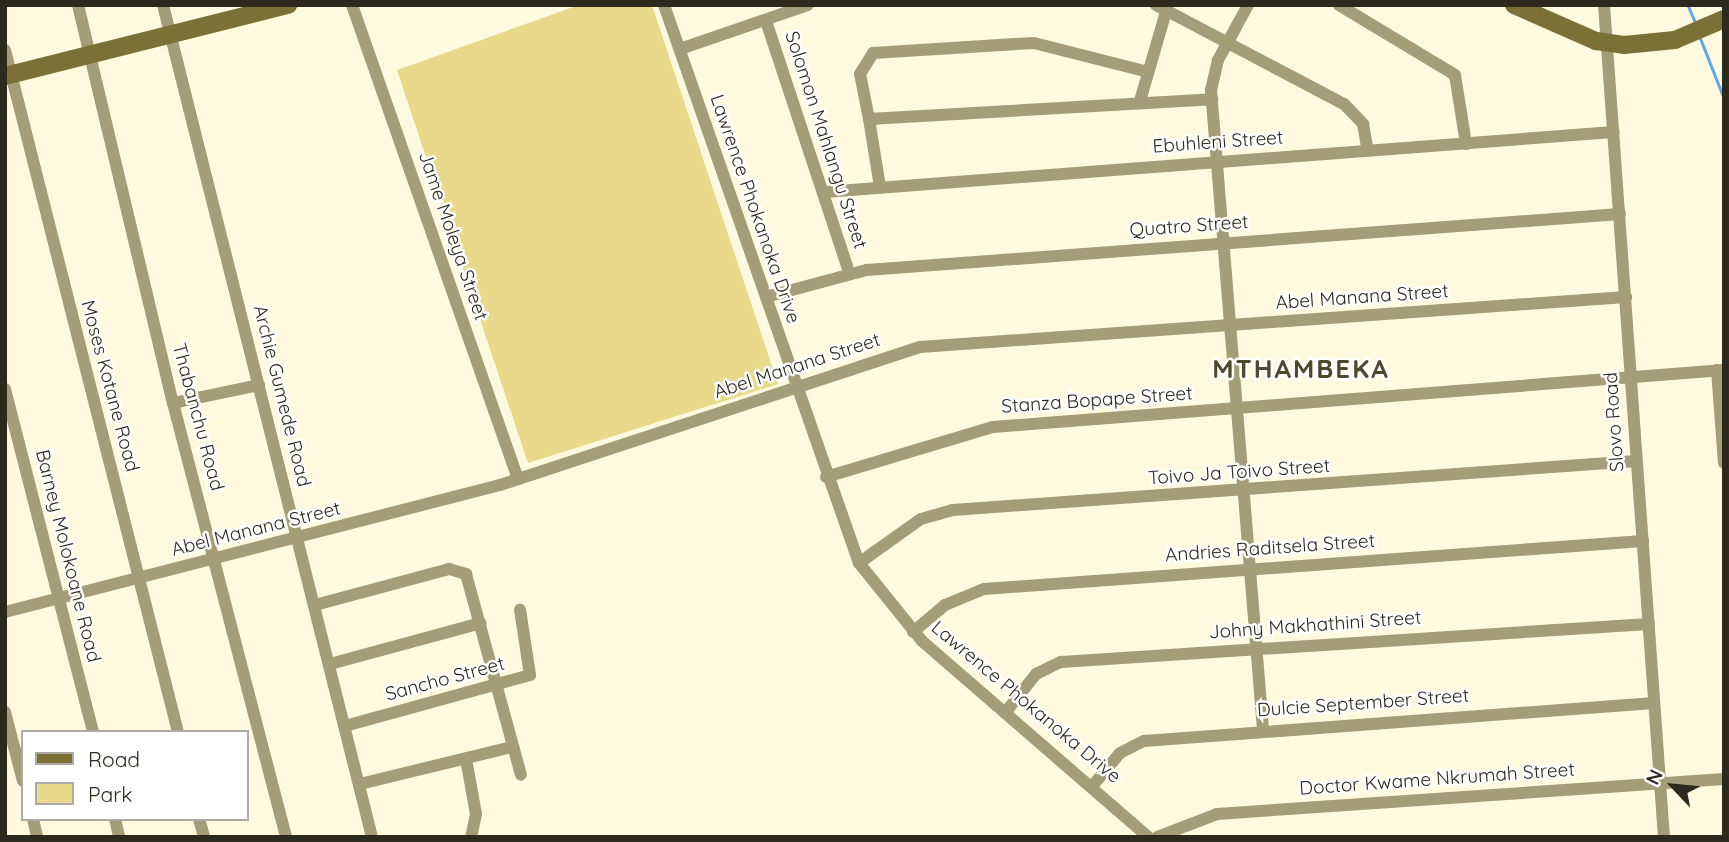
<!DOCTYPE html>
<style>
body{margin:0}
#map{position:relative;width:1729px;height:842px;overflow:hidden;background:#fffadf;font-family:Quicksand,sans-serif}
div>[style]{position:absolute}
.green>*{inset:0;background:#e8da8a}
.stream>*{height:2.5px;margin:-1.25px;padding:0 1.25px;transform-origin:1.25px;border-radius:1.25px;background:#61a8e6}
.street>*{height:12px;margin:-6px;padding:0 6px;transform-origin:6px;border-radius:6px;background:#a49d78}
.secondary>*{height:18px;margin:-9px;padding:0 9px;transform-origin:9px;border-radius:9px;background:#7b7137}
span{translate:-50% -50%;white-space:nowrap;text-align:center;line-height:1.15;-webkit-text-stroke:5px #fff;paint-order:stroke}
.street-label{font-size:19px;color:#2c2a1d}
.district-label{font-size:26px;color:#4e492c;font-weight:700;letter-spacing:2px}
.frame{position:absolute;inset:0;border:7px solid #2c2a1d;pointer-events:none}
.legend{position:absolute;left:21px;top:730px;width:228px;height:91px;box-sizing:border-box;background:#fff;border:2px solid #abaaa5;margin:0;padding:9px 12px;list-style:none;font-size:21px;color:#2c2a1d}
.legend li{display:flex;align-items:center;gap:14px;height:35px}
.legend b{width:35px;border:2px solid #abaaa5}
.north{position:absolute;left:1638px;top:751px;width:70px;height:70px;-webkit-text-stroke:5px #fff;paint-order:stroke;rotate:296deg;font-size:19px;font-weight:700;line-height:28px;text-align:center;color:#2c2a1d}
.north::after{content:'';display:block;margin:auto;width:24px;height:32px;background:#2c2a1d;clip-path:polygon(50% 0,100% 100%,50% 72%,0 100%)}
</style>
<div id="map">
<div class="green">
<i style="clip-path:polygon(579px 5px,652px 5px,778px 384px,528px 463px,397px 70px)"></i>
</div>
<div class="stream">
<i style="left:1688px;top:5px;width:21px;rotate:67deg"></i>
<i style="left:1700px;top:37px;width:66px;rotate:68.5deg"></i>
</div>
<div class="street">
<i style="left:78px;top:5px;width:409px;rotate:76.6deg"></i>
<i style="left:173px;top:403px;width:448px;rotate:75.4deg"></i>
<i style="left:163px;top:5px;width:858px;rotate:75.9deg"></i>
<i style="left:352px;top:5px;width:502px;rotate:70.7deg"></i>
<i style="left:664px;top:5px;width:591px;rotate:70.74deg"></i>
<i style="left:859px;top:563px;width:100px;rotate:51.1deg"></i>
<i style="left:922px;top:641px;width:299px;rotate:40.9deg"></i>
<i style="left:1156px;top:5px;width:212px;rotate:27.8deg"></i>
<i style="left:1344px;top:104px;width:28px;rotate:46deg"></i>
<i style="left:1363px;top:124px;width:27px;rotate:80deg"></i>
<i style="left:1248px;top:5px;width:63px;rotate:118.6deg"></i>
<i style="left:1218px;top:60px;width:31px;rotate:103deg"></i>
<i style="left:1211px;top:90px;width:641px;rotate:85.35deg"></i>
<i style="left:1339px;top:5px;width:135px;rotate:31.1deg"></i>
<i style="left:1455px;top:75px;width:70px;rotate:80.9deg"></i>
<i style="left:1604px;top:5px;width:834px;rotate:85.88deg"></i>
<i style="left:766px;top:21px;width:264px;rotate:71.7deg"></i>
<i style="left:680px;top:49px;width:135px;rotate:-19deg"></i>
<i style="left:5px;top:50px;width:704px;rotate:75.77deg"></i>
<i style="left:1140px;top:101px;width:97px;rotate:-73.8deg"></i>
<i style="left:869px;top:119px;width:46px;rotate:-101.3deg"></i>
<i style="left:860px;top:74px;width:25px;rotate:-58deg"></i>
<i style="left:873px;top:53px;width:161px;rotate:-3.6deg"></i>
<i style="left:1034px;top:43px;width:114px;rotate:14.2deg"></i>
<i style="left:880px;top:187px;width:69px;rotate:-99.2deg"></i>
<i style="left:869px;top:119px;width:344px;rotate:-3.3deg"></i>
<i style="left:825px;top:192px;width:791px;rotate:-4.35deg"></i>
<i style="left:766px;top:297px;width:105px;rotate:-15deg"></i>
<i style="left:867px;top:270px;width:755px;rotate:-4.25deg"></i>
<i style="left:1717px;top:370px;width:93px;rotate:85.7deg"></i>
<i style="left:5px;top:389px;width:354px;rotate:75.6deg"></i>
<i style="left:173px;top:403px;width:88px;rotate:-11.8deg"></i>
<i style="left:826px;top:477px;width:174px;rotate:-16.7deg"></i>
<i style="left:993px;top:427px;width:733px;rotate:-4.46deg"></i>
<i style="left:859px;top:563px;width:76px;rotate:-35.4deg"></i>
<i style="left:921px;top:519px;width:33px;rotate:-16deg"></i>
<i style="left:953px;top:510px;width:685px;rotate:-4.1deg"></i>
<i style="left:315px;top:605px;width:139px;rotate:-15deg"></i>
<i style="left:449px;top:569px;width:18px;rotate:16deg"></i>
<i style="left:466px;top:574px;width:208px;rotate:74.7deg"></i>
<i style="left:5px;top:612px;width:511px;rotate:-14.39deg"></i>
<i style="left:500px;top:485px;width:442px;rotate:-18.2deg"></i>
<i style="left:920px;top:347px;width:708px;rotate:-4.05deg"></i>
<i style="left:913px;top:632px;width:42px;rotate:-40.2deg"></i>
<i style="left:945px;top:605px;width:42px;rotate:-22.3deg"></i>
<i style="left:984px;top:589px;width:661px;rotate:-4.17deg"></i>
<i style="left:330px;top:664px;width:156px;rotate:-15.2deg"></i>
<i style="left:5px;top:712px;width:71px;rotate:75.4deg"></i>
<i style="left:1005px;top:713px;width:50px;rotate:-51.5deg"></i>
<i style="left:1036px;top:674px;width:28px;rotate:-26deg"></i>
<i style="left:1061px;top:662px;width:589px;rotate:-3.7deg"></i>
<i style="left:345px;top:726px;width:192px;rotate:-15.4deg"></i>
<i style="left:530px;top:675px;width:66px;rotate:-98.7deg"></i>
<i style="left:466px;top:759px;width:56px;rotate:79.7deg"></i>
<i style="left:476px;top:814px;width:24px;rotate:102deg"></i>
<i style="left:360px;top:784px;width:156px;rotate:-13.7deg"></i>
<i style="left:1094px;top:784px;width:40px;rotate:-50deg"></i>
<i style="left:1120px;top:753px;width:27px;rotate:-27deg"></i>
<i style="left:1144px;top:741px;width:511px;rotate:-4.26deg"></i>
<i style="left:33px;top:819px;width:18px;rotate:77deg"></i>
<i style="left:115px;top:819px;width:18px;rotate:77deg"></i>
<i style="left:199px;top:819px;width:19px;rotate:74deg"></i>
<i style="left:1157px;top:837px;width:64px;rotate:-21deg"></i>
<i style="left:1217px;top:814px;width:508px;rotate:-3.95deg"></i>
</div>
<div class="secondary">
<i style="left:1514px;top:5px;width:90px;rotate:23.7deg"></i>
<i style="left:1596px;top:41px;width:28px;rotate:8deg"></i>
<i style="left:1624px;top:45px;width:51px;rotate:-5.6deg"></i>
<i style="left:1675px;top:40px;width:53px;rotate:-23.2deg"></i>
<i style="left:5px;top:76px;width:292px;rotate:-14.1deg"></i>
</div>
<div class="street-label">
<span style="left:826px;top:140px;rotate:72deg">Solomon Mahlangu Street</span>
<span style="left:1218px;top:142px;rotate:-4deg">Ebuhleni Street</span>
<span style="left:755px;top:209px;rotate:71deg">Lawrence Phokanoka Drive</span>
<span style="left:1189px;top:226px;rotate:-4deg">Quatro Street</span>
<span style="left:453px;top:236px;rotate:71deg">Jame Moleya Street</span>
<span style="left:1362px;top:297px;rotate:-4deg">Abel Manana Street</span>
<span style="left:797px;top:366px;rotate:-18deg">Abel Manana Street</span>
<span style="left:110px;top:386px;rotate:75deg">Moses Kotane Road</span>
<span style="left:282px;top:396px;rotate:76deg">Archie Gumede Road</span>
<span style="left:1097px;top:400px;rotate:-4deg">Stanza Bopape Street</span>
<span style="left:198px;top:417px;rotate:75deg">Thabanchu Road</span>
<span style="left:1614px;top:422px;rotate:-94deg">Slovo Road</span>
<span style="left:1239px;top:472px;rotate:-4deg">Toivo Ja Toivo Street</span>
<span style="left:256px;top:529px;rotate:-14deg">Abel Manana Street</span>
<span style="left:1270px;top:548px;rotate:-4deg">Andries Raditsela Street</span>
<span style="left:68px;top:556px;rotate:76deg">Barney Molokoane Road</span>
<span style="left:1315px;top:625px;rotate:-4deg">Johny Makhathini Street</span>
<span style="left:445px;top:679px;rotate:-15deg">Sancho Street</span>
<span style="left:1026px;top:702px;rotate:40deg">Lawrence Phokanoka Drive</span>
<span style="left:1363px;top:703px;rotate:-4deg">Dulcie September Street</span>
<span style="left:1437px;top:779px;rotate:-4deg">Doctor Kwame Nkrumah Street</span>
</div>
<div class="district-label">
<span style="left:1301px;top:369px">MTHAMBEKA</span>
</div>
<div class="frame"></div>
<ul class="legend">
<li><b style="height:9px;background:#7b7137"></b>Road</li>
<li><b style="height:19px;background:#e8da8a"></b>Park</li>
</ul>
<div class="north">N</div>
</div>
